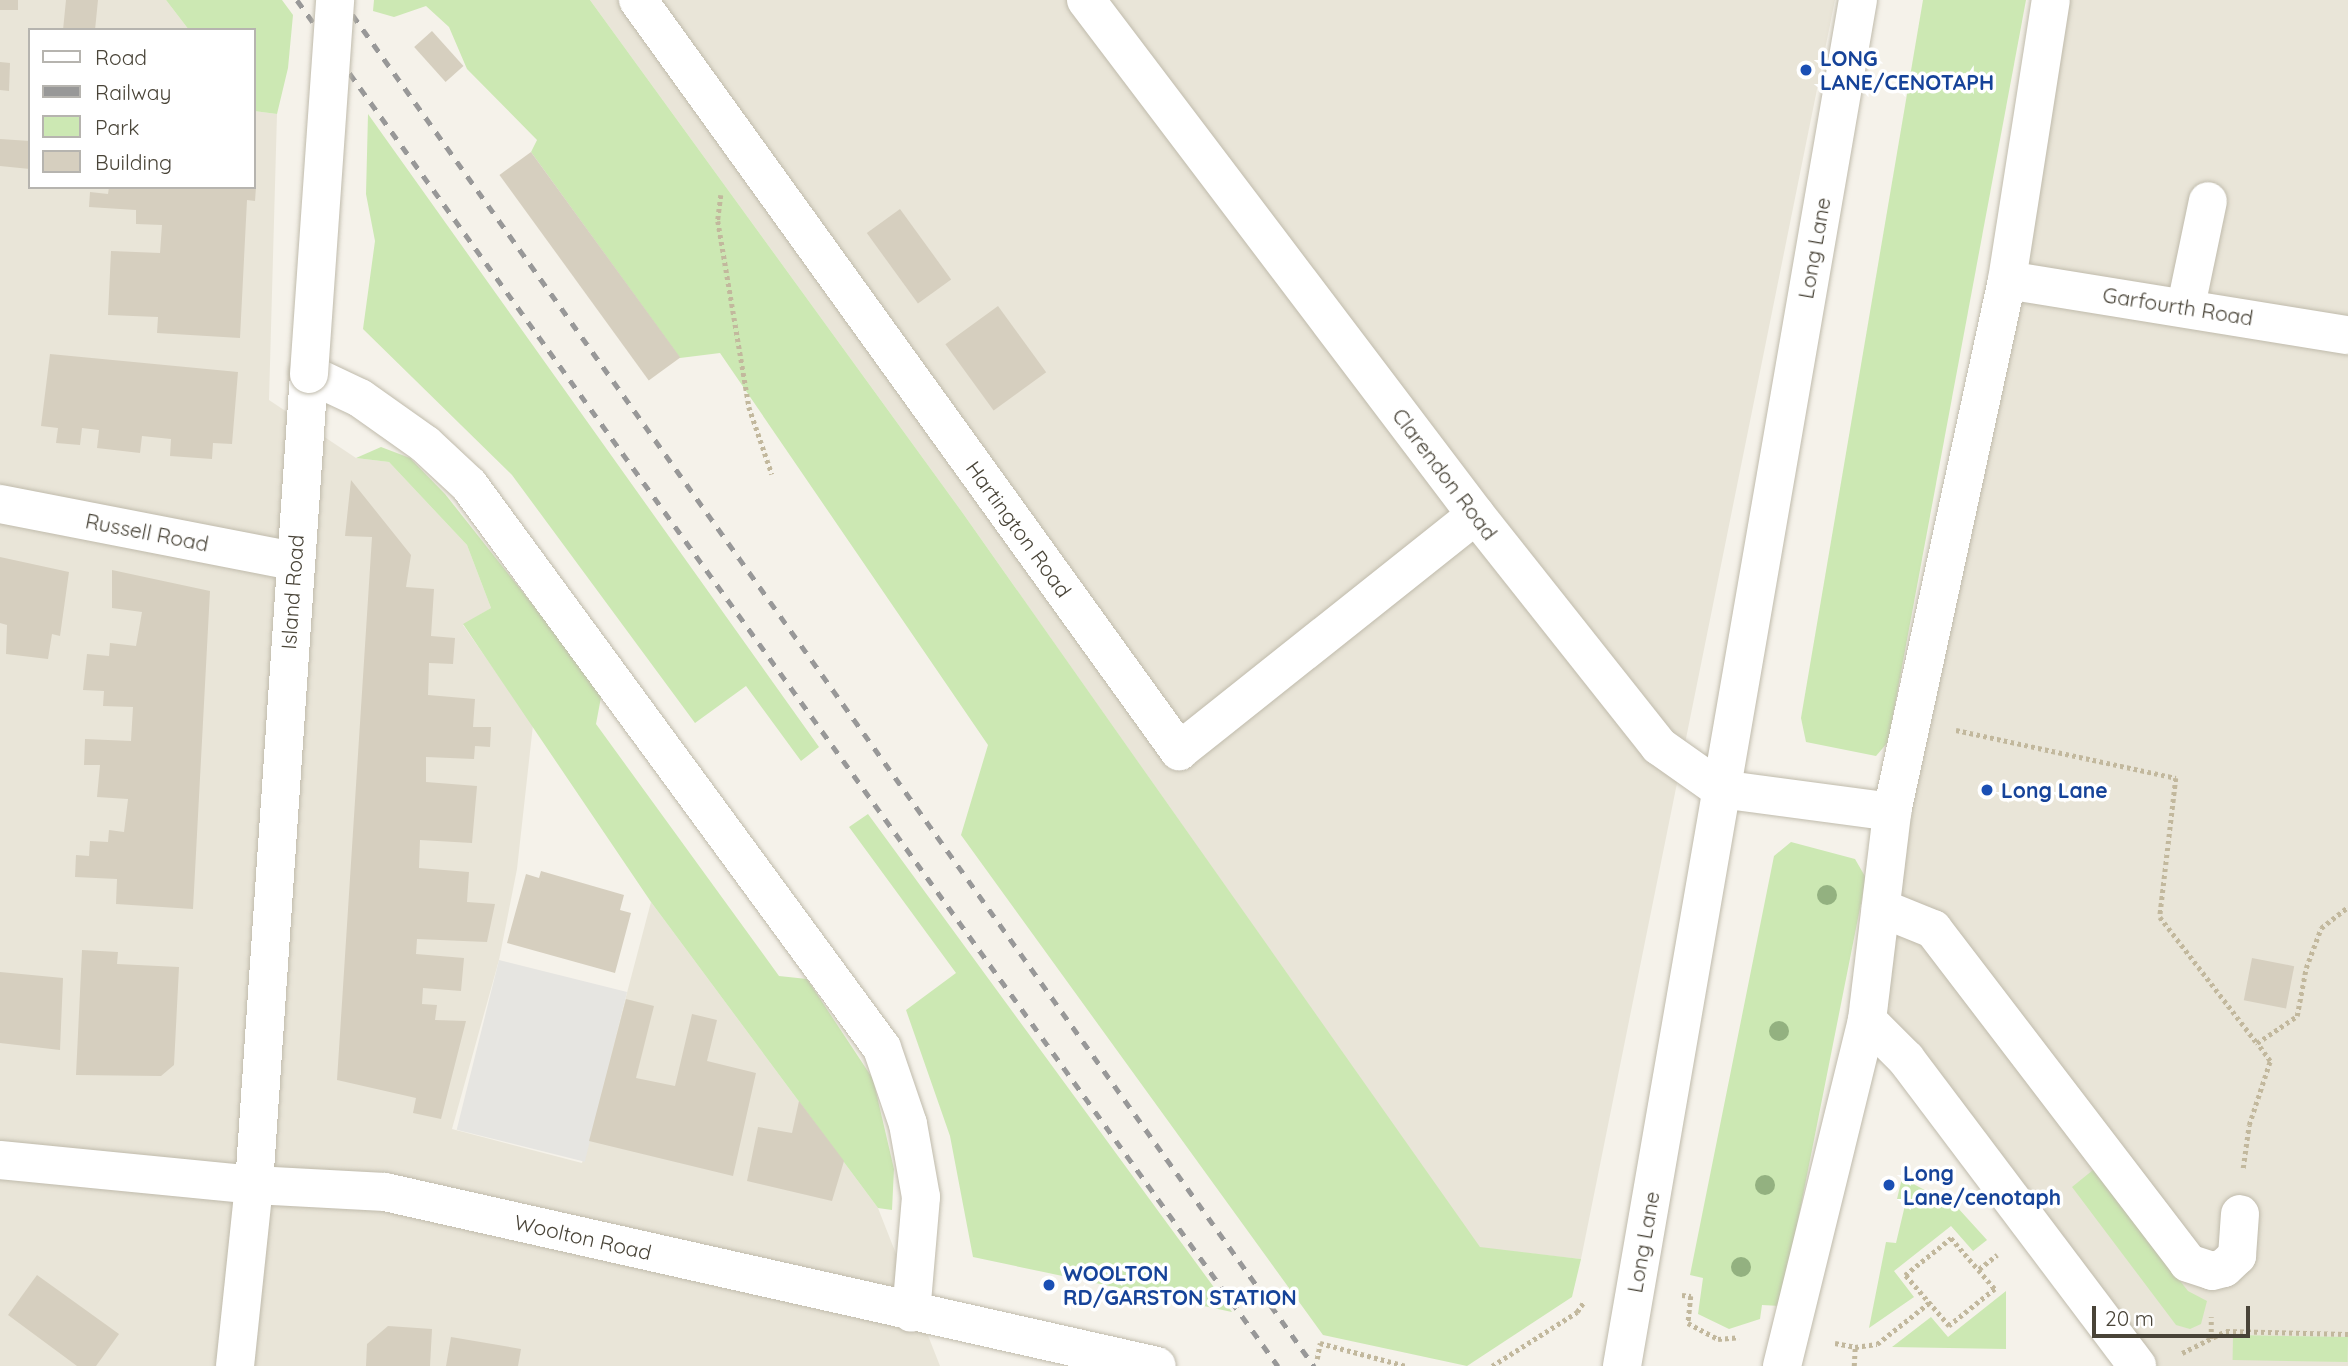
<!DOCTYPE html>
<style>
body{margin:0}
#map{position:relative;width:2348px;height:1366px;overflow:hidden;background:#f5f2ea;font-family:Quicksand,sans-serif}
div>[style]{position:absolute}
.residential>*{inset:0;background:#e9e5d8}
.green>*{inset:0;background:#cce8b3;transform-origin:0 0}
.parking>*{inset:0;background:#e6e5e1;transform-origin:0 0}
.building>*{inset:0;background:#d6cfbf;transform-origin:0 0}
.path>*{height:4.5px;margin-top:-2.25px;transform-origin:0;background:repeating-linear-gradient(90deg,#c2b89d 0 3.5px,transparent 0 7px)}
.roads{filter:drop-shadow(0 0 2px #c0bbac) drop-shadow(0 0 2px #c0bbac)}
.minor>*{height:38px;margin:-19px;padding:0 19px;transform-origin:19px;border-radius:19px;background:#fff}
.rail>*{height:5px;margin-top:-2.5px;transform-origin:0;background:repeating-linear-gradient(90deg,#989898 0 9px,transparent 0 18px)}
.bridges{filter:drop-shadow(0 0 2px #c0bbac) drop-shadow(0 0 2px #c0bbac)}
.minor-bridge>*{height:38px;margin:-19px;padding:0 19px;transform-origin:19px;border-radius:19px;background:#fff}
.trees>*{width:20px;height:20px;margin:-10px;border-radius:50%;background:#93b180}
.dots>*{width:19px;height:19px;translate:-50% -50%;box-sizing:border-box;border:4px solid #fff;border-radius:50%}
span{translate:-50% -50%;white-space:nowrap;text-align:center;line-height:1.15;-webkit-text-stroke:7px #fff;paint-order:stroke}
.transit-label{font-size:21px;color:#164399;font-weight:700}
.left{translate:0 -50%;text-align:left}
.street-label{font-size:21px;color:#494438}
.legend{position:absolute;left:28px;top:28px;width:228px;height:161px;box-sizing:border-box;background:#fff;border:2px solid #b6b4af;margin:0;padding:9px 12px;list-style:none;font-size:21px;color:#494438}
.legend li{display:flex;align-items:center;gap:14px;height:35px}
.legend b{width:35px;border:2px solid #b6b4af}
.scale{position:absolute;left:2092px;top:1306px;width:158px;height:32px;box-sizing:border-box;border:4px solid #494438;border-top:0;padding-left:9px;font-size:21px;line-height:24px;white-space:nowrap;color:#494438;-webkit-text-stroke:5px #fff;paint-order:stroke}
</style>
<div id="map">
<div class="residential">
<i style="clip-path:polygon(0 0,166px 0,189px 30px,30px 30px,30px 187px,254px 187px,254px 111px,277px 114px,269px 400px,356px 458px,389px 462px,467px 545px,491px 608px,463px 625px,533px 725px,517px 869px,499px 960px,452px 1129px,582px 1163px,651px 902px,878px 1208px,940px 1366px,0 1366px)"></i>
<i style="clip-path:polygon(590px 0,1835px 0,1581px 1259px,1480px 1248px,962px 512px)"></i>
<i style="clip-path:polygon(2051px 0,2348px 0,2348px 1366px,2137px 1366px,1867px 1020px)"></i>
</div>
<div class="green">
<i style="clip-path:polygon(166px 0,282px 0,293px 15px,288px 68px,277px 114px,254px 111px,254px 30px,189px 30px)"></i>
<i style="clip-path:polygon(374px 0,590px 0,962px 512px,1480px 1247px,1581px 1259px,1572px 1297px,1467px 1366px,1323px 1335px,961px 835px,988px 745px,720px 353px,680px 358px,531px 152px,537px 140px,467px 69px,449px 27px,426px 6px,394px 17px,373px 11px)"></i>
<i style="clip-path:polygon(1923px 0,2026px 0,1888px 742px,1876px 756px,1806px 742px,1801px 718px)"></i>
<i style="clip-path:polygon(368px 114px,819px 747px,801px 761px,746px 686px,695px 723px,512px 475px,363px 329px,375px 241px,366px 194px)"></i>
<i style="clip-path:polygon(381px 447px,410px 458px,445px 494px,602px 692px,596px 724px,779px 976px,807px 979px,873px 1079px,894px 1169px,892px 1210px,878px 1208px,651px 902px,463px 624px,491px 608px,467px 545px,389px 462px,356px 458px)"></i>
<i style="clip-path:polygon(868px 814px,1232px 1312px,973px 1257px,950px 1136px,906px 1010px,956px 973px,849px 827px)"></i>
<i style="clip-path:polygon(1791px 842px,1855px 859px,1866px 878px,1781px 1306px,1762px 1305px,1760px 1319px,1729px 1329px,1698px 1314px,1703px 1278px,1690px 1275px,1774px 856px)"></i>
<i style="clip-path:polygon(2093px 1170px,2188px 1291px,2207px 1301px,2201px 1324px,2190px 1329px,2176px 1325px,2072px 1187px)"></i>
<i style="clip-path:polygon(1902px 1178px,1957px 1207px,1987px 1240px,1973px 1251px,1951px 1226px,1894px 1271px,1914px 1297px,1869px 1328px,1886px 1242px,1896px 1243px,1906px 1201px,1897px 1199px)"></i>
<i style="clip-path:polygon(2006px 1291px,2006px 1349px,1892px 1347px,1931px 1317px,1948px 1337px)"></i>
<i style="left:2233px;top:1335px;width:115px;height:25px;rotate:1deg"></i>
</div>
<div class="parking">
<i style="left:499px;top:960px;width:132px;height:175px;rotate:14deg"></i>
</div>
<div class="building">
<i style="left:0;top:0;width:18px;height:10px"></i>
<i style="clip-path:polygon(66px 0,98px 0,95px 30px,63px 30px)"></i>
<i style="left:432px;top:31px;width:47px;height:24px;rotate:48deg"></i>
<i style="clip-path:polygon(0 62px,10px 63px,9px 91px,0 90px)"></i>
<i style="clip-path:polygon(0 139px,30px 141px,30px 169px,0 166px)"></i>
<i style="left:531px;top:152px;width:254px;height:39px;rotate:54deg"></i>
<i style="clip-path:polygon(109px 187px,256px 187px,255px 201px,247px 200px,240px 338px,157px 333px,158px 317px,108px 315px,111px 251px,160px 253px,162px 225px,136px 224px,136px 210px,89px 207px,90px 192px,108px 194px)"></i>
<i style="left:900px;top:209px;width:87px;height:41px;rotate:54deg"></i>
<i style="left:998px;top:306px;width:82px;height:65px;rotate:54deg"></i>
<i style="clip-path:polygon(50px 354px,238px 372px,232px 444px,213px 443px,212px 459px,170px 456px,171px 439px,142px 436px,140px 453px,97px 448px,99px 430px,82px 428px,80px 445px,56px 443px,58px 428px,41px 426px)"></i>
<i style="clip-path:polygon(351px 480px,411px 555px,406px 587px,434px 589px,431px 636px,455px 638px,453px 664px,429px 663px,428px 695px,475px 699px,473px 727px,491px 727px,490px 747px,475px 746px,474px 759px,426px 757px,426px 782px,477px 786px,472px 843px,420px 840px,419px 868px,469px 872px,467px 902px,495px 904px,487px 942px,417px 939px,416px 954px,464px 958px,461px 991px,423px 988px,422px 1004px,437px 1005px,435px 1020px,466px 1021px,441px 1119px,413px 1113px,416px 1098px,337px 1080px,372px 537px,345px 536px)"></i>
<i style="clip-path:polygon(0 557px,69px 572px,60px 636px,52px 634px,48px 659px,6px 654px,7px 625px,0 623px)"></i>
<i style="clip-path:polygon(112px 570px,210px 591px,193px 909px,116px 904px,117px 879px,75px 877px,76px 855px,89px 856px,90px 841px,108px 842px,109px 830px,124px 832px,128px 799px,97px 797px,100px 765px,84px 765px,85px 739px,131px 741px,133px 707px,103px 706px,104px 691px,83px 690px,87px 654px,109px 656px,110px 643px,136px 646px,142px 612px,112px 608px)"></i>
<i style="clip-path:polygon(541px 871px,624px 895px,620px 910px,631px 913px,615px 973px,507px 943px,526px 874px,539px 878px)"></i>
<i style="clip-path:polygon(82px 950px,118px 952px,117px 964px,179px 967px,174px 1065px,161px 1076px,76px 1075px)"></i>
<i style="left:2252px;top:958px;width:43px;height:43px;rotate:11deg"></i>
<i style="clip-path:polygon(0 972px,63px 978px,60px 1050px,0 1043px)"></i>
<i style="clip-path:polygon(626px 999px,654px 1006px,636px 1078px,675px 1086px,692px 1014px,717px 1020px,707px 1061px,756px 1073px,733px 1176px,589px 1141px)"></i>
<i style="clip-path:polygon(799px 1101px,844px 1161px,832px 1201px,747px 1181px,758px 1127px,792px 1133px)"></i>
<i style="clip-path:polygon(37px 1275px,119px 1334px,96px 1366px,77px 1366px,8px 1315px)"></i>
<i style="clip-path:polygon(388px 1326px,432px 1329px,430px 1366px,366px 1366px,367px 1344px)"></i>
<i style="clip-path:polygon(451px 1337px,521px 1349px,518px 1366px,446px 1366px)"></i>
</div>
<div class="path">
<i style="left:721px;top:195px;width:26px;rotate:97deg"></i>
<i style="left:718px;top:221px;width:189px;rotate:80.5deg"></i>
<i style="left:749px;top:407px;width:71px;rotate:71.1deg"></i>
<i style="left:1956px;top:730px;width:225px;rotate:12.3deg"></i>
<i style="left:2176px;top:778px;width:140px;rotate:96.6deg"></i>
<i style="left:2160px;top:917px;width:159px;rotate:52.4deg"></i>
<i style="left:2243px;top:1168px;width:43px;rotate:-82.1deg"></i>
<i style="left:2249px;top:1125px;width:67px;rotate:-71.8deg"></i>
<i style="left:2270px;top:1061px;width:22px;rotate:-126deg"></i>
<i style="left:2257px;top:1043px;width:48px;rotate:-34deg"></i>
<i style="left:2297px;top:1016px;width:49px;rotate:-79.4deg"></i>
<i style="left:2306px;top:968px;width:43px;rotate:-69.4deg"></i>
<i style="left:2321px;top:928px;width:34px;rotate:-38deg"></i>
<i style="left:1951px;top:1238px;width:67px;rotate:49.2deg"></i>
<i style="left:1995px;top:1289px;width:59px;rotate:141.2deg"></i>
<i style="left:1949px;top:1326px;width:67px;rotate:-130.8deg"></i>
<i style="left:1905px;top:1275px;width:59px;rotate:-38.8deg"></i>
<i style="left:1979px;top:1269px;width:23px;rotate:-38deg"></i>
<i style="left:1682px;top:1295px;width:9px;rotate:6deg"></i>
<i style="left:1691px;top:1296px;width:27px;rotate:96deg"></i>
<i style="left:1688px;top:1323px;width:34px;rotate:28deg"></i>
<i style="left:1718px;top:1339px;width:21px;rotate:-5deg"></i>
<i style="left:2211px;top:1339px;width:22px;rotate:-90deg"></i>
<i style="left:1835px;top:1343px;width:20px;rotate:11deg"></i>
<i style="left:2182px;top:1353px;width:49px;rotate:-26.6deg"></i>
<i style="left:2226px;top:1331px;width:122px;rotate:1.4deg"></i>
<i style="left:1317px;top:1359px;width:16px;rotate:-79deg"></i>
<i style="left:1320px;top:1343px;width:89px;rotate:15deg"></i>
<i style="left:1492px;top:1366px;width:101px;rotate:-32.4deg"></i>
<i style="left:1577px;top:1312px;width:11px;rotate:-56deg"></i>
<i style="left:1854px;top:1366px;width:19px;rotate:-87deg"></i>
<i style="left:1855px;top:1347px;width:22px;rotate:-8deg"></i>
<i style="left:1877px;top:1344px;width:66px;rotate:-38.3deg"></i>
</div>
<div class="roads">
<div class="minor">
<i style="left:638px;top:0;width:926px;rotate:54.23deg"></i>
<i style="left:1179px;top:751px;width:379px;rotate:-38.5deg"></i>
<i style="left:1086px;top:0;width:646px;rotate:52.86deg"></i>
<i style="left:1476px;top:515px;width:295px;rotate:51.6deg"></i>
<i style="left:1659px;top:746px;width:75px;rotate:35.2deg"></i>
<i style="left:1720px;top:789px;width:174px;rotate:7.6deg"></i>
<i style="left:2007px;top:280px;width:345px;rotate:9.2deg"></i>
<i style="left:2186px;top:306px;width:107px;rotate:-78.2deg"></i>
<i style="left:0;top:504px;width:298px;rotate:11deg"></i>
<i style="left:1881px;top:908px;width:56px;rotate:22deg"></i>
<i style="left:1933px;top:929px;width:420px;rotate:52.6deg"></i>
<i style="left:2188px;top:1263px;width:25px;rotate:18deg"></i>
<i style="left:2212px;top:1271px;width:12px;rotate:-14deg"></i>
<i style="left:2224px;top:1268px;width:18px;rotate:-43deg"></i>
<i style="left:2237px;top:1256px;width:42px;rotate:-85.9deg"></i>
<i style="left:1867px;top:1020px;width:55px;rotate:45deg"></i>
<i style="left:1906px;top:1059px;width:384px;rotate:53deg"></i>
<i style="left:0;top:1160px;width:255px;rotate:5.6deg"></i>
<i style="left:254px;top:1185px;width:131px;rotate:3.1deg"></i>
<i style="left:385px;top:1192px;width:791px;rotate:12.7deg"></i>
<i style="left:235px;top:1366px;width:182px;rotate:-84deg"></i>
<i style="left:254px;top:1185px;width:813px;rotate:-86.12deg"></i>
<i style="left:309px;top:374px;width:56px;rotate:25.2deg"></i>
<i style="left:360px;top:398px;width:80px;rotate:35.3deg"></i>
<i style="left:425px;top:444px;width:60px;rotate:43deg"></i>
<i style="left:469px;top:485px;width:698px;rotate:53.74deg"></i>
<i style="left:882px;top:1048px;width:80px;rotate:71.1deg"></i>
<i style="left:908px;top:1124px;width:74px;rotate:79.9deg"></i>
<i style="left:921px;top:1197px;width:116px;rotate:94.9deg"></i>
<i style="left:1622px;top:1366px;width:1386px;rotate:-80.2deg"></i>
<i style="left:1782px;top:1366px;width:356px;rotate:-76.2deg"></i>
<i style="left:1867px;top:1020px;width:209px;rotate:-83.1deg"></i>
<i style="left:1892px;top:812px;width:544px;rotate:-77.8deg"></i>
<i style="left:2007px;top:280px;width:283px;rotate:-81.1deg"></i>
</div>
</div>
<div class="rail">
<i style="left:297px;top:0;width:1682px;rotate:54.32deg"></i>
<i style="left:342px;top:0;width:1677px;rotate:54.57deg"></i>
</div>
<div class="bridges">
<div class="minor-bridge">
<i style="left:309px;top:374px;width:375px;rotate:-86deg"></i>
</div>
</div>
<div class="trees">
<i style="left:1827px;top:895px"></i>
<i style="left:1779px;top:1031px"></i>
<i style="left:1765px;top:1185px"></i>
<i style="left:1741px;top:1267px"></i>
</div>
<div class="dots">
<i style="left:1806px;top:70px;background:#1a4fb4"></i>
<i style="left:1987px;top:790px;background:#1a4fb4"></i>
<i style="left:1889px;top:1185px;background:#1a4fb4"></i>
<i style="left:1049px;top:1285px;background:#1a4fb4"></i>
</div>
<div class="transit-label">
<span class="left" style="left:1820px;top:70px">LONG<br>LANE/CENOTAPH</span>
<span class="left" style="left:2001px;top:790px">Long Lane</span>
<span class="left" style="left:1903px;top:1185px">Long<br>Lane/cenotaph</span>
<span class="left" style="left:1063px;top:1285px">WOOLTON<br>RD/GARSTON STATION</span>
</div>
<div class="street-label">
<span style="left:1814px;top:248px;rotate:-80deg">Long Lane</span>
<span style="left:2178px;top:306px;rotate:9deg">Garfourth Road</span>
<span style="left:1445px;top:474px;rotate:53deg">Clarendon Road</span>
<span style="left:1019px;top:529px;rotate:54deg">Hartington Road</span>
<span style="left:147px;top:532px;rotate:11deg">Russell Road</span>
<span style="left:292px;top:592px;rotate:-86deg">Island Road</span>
<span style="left:583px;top:1237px;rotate:13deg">Woolton Road</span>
<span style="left:1643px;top:1242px;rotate:-80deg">Long Lane</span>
</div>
<ul class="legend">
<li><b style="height:9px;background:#fff"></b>Road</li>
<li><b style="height:9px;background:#989898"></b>Railway</li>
<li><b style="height:19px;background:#cce8b3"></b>Park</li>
<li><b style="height:19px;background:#d6cfbf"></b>Building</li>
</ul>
<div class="scale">20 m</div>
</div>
